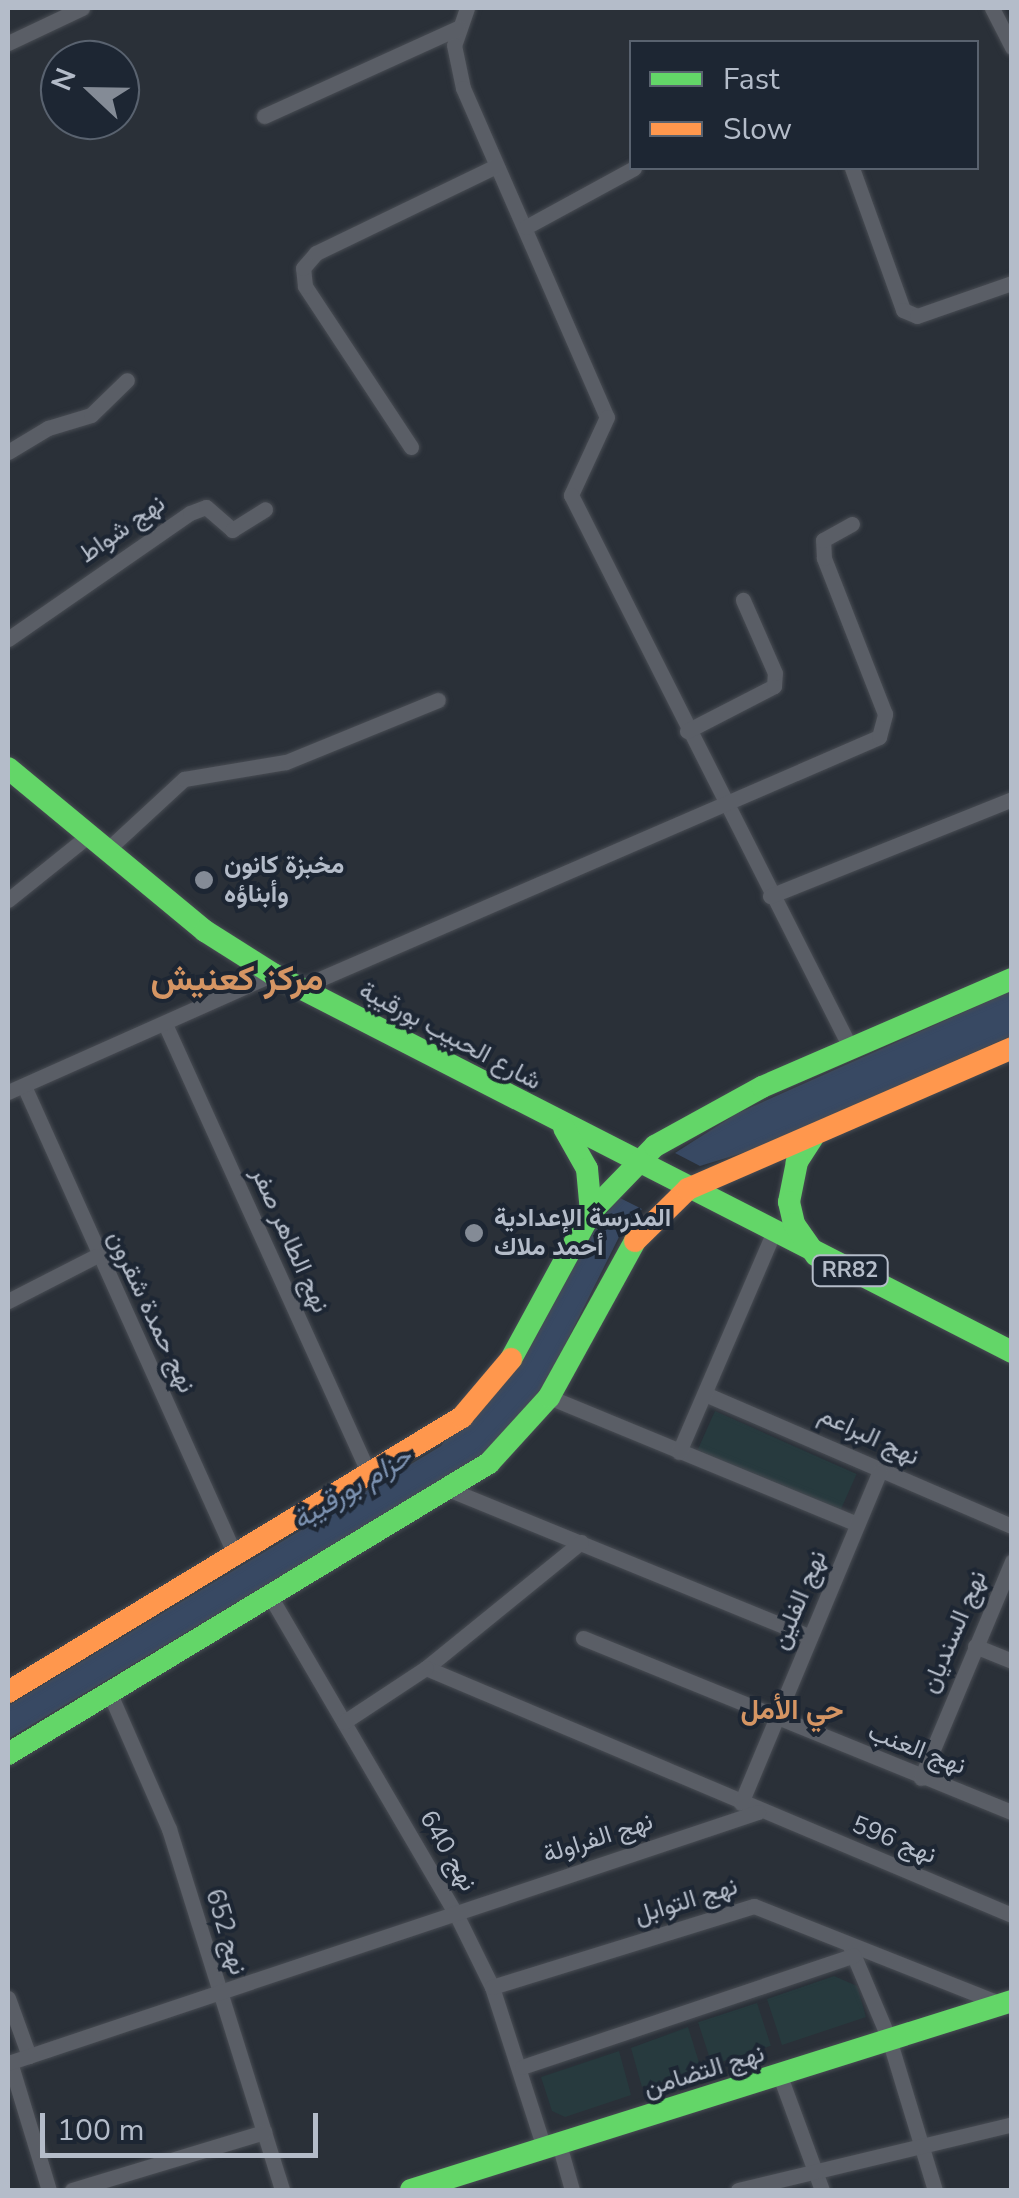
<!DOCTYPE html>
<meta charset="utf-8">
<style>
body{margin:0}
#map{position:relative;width:1019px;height:2198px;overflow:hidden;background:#2a3038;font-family:"Nunito Sans",Vazirmatn,sans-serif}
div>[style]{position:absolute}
.green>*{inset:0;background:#273a3e;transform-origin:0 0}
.water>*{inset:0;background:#384963}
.roads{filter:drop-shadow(0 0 2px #484c53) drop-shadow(0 0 2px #484c53)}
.street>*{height:15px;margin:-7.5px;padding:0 7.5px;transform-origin:7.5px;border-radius:7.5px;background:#5a5e66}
.fast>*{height:22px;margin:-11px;padding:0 11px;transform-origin:11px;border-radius:11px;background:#63d668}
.slow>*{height:22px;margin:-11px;padding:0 11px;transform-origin:11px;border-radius:11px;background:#ff974d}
.dots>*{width:28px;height:28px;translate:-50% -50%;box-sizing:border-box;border:5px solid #1d2633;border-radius:50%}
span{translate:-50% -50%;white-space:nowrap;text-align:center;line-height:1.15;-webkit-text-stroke:8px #1d2633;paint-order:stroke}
.shield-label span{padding:2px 8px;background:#1d2633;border:2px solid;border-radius:8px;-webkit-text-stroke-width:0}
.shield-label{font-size:22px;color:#b4bcc9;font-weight:700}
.street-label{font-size:25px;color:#b4bcc9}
.poi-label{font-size:25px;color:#b4bcc9;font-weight:700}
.left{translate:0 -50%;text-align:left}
.water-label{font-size:28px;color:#7c92b1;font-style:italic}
.neighbourhood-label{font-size:28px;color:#d59563;font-weight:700}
.district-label{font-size:35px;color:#d59563;font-weight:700}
.frame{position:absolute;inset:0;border:10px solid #b4bcc9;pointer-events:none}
.legend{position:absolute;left:629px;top:40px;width:350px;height:130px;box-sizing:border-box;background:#1d2633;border:2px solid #59626f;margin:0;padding:12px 18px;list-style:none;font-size:30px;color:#b4bcc9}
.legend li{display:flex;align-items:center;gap:20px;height:50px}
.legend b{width:50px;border:2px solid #59626f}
.north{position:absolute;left:40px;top:40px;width:100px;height:100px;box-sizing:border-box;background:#1d2633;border:2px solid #59626f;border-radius:50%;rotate:292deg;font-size:28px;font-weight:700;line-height:40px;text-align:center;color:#b4bcc9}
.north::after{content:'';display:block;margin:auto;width:35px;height:45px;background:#848b96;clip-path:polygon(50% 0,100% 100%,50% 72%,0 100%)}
.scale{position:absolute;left:40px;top:2113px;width:278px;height:45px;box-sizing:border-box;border:5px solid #b4bcc9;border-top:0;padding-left:12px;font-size:30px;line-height:35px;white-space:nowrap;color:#b4bcc9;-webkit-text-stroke:8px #1d2633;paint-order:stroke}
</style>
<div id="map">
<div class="green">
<i style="left:715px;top:1411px;width:155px;height:43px;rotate:24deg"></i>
<i style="clip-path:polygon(834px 1976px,857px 1986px,866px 2017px,782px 2045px,767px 1999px)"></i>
<i style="left:757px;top:2003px;width:45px;height:62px;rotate:72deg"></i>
<i style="clip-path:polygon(688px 2027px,702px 2072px,642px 2087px,631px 2048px)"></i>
<i style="clip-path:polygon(619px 2051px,631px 2095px,565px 2117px,552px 2111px,541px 2077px)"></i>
</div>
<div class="water">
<i style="clip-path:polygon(1011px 991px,1011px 1036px,752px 1150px,700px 1166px,675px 1153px,736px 1114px)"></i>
<i style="clip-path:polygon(618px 1197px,642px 1209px,620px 1235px,538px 1399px,485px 1454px,8px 1739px,8px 1706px,441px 1446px)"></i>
</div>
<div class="roads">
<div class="street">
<i style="left:467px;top:8px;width:39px;rotate:109deg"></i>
<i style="left:454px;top:45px;width:44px;rotate:78.2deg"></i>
<i style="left:463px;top:88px;width:359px;rotate:66.4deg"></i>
<i style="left:607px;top:417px;width:86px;rotate:114.8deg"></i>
<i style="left:571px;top:495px;width:621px;rotate:63.19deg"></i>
<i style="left:992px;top:8px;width:44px;rotate:62.9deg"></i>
<i style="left:8px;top:43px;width:82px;rotate:-25.3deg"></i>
<i style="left:264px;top:116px;width:213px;rotate:-24.4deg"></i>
<i style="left:852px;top:168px;width:151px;rotate:70.2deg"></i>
<i style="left:903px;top:310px;width:15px;rotate:23deg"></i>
<i style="left:917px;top:316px;width:101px;rotate:-19.2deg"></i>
<i style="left:526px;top:227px;width:123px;rotate:-28.6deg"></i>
<i style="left:411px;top:447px;width:193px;rotate:-123.4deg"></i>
<i style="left:305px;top:286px;width:18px;rotate:-96deg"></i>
<i style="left:303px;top:268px;width:20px;rotate:-49deg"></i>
<i style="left:316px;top:253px;width:200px;rotate:-25.8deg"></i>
<i style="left:8px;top:452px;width:47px;rotate:-31deg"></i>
<i style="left:48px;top:428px;width:45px;rotate:-16.8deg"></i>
<i style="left:91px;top:415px;width:50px;rotate:-44.2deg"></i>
<i style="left:8px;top:639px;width:221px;rotate:-34.7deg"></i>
<i style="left:190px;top:513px;width:17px;rotate:-21deg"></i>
<i style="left:206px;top:507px;width:35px;rotate:41deg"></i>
<i style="left:232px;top:530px;width:39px;rotate:-32deg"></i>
<i style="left:687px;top:731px;width:98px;rotate:-27.3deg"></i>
<i style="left:774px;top:686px;width:13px;rotate:-86deg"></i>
<i style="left:775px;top:673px;width:80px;rotate:-113.7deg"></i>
<i style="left:107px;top:850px;width:105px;rotate:-42.7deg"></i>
<i style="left:184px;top:779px;width:103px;rotate:-9.5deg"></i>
<i style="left:286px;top:762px;width:164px;rotate:-22.2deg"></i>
<i style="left:770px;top:896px;width:261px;rotate:-21.8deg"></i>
<i style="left:8px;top:900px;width:102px;rotate:-38.7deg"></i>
<i style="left:299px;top:988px;width:632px;rotate:-23.4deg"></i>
<i style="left:879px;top:737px;width:24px;rotate:-75deg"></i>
<i style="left:885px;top:714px;width:168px;rotate:-111.4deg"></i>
<i style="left:824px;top:558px;width:18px;rotate:-93deg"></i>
<i style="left:823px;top:540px;width:33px;rotate:-29deg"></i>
<i style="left:165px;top:1024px;width:496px;rotate:65.6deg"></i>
<i style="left:24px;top:1086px;width:517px;rotate:65.77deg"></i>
<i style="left:8px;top:1092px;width:290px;rotate:-24deg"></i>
<i style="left:8px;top:1301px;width:99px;rotate:-27.1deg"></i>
<i style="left:705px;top:1394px;width:334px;rotate:23.3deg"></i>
<i style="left:549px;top:1397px;width:333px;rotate:22.4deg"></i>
<i style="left:679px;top:1452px;width:241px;rotate:-66.7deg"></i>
<i style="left:448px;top:1489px;width:391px;rotate:22.2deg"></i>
<i style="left:581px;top:1542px;width:200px;rotate:140.9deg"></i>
<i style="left:426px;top:1668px;width:636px;rotate:22.86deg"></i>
<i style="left:270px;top:1596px;width:366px;rotate:59.7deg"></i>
<i style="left:455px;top:1912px;width:84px;rotate:63.7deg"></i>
<i style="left:492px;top:1987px;width:169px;rotate:72.1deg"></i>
<i style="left:583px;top:1638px;width:463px;rotate:22.1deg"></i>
<i style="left:975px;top:1646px;width:40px;rotate:22deg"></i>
<i style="left:110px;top:1694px;width:147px;rotate:66.4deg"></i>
<i style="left:169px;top:1829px;width:378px;rotate:72.6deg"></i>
<i style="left:344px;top:1722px;width:98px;rotate:-33.4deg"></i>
<i style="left:921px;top:1778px;width:235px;rotate:-67.2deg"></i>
<i style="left:741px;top:1803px;width:360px;rotate:-67.3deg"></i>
<i style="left:851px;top:1949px;width:98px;rotate:67.1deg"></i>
<i style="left:889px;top:2039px;width:158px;rotate:73.1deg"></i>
<i style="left:492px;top:1987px;width:274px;rotate:-17.2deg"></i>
<i style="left:754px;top:1906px;width:266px;rotate:21.6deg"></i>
<i style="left:8px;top:1998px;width:62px;rotate:70.1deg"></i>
<i style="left:10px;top:2062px;width:134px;rotate:73.1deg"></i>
<i style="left:8px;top:2063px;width:791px;rotate:-18.5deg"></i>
<i style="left:522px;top:2067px;width:350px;rotate:-18.6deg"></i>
<i style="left:780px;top:2076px;width:121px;rotate:69.8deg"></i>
<i style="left:559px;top:2144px;width:48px;rotate:74.2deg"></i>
<i style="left:72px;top:2190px;width:201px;rotate:-16.8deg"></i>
<i style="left:738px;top:2190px;width:282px;rotate:-13.5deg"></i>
</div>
<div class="fast">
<i style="left:8px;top:768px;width:256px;rotate:39.6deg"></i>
<i style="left:205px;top:931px;width:80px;rotate:32.3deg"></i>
<i style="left:273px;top:974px;width:830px;rotate:27.09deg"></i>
<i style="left:564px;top:1128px;width:47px;rotate:60.7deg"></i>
<i style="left:587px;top:1169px;width:43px;rotate:84.7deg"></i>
<i style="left:813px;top:1137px;width:30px;rotate:123deg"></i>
<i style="left:797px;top:1162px;width:41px;rotate:101.3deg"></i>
<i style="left:789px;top:1202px;width:23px;rotate:77deg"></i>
<i style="left:794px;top:1224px;width:38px;rotate:55deg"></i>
<i style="left:511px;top:1359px;width:167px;rotate:-61.4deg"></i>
<i style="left:591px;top:1212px;width:92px;rotate:-45.9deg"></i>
<i style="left:655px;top:1146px;width:122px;rotate:-28.9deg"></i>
<i style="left:762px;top:1087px;width:272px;rotate:-23.4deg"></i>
<i style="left:8px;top:1754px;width:562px;rotate:-31.17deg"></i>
<i style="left:489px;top:1463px;width:89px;rotate:-47.7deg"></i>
<i style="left:549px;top:1397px;width:178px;rotate:-61.1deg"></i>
<i style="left:411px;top:2190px;width:630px;rotate:-17.46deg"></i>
</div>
<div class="slow">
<i style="left:635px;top:1241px;width:74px;rotate:-44.5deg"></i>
<i style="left:688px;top:1189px;width:353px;rotate:-23.5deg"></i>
<i style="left:8px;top:1692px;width:531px;rotate:-31.2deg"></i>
<i style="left:462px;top:1417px;width:76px;rotate:-49.8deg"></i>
</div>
</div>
<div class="dots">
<i style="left:204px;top:880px;background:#848b96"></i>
<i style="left:474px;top:1233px;background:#848b96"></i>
</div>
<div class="shield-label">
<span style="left:850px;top:1271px">RR82</span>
</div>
<div class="street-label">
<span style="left:122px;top:529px;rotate:-35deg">نهج شواط</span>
<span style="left:450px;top:1036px;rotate:28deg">شارع الحبيب بورقيبة</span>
<span style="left:290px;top:1240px;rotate:66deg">نهج الطاهر صفر</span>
<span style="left:151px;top:1312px;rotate:65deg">نهج حمدة شقرون</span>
<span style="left:869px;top:1436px;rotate:25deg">نهج البراعم</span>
<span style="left:799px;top:1600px;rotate:-67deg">نهج الفلين</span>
<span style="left:954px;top:1632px;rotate:-67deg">نهج السنديان</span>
<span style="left:917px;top:1749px;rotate:21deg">نهج العنب</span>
<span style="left:598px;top:1838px;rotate:-18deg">نهج الفراولة</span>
<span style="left:894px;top:1840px;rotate:22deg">نهج 596</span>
<span style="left:448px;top:1851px;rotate:60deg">نهج 640</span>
<span style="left:686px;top:1901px;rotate:-17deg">نهج التوابل</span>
<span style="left:226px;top:1932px;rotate:73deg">نهج 652</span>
<span style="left:704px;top:2071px;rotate:-17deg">نهج التضامن</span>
</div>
<div class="poi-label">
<span class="left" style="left:224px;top:880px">مخبزة كانون<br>وأبناؤه</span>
<span class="left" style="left:494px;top:1233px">المدرسة الإعدادية<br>أحمد ملاك</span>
</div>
<div class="water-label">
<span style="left:352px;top:1488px;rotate:-31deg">حزام بورقيبة</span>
</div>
<div class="neighbourhood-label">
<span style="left:792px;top:1710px">حي الأمل</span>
</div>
<div class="district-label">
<span style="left:237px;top:979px">مركز كعنيش</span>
</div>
<div class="frame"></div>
<ul class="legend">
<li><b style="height:12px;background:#63d668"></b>Fast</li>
<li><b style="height:12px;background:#ff974d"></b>Slow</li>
</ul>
<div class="north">N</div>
<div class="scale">100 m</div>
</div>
